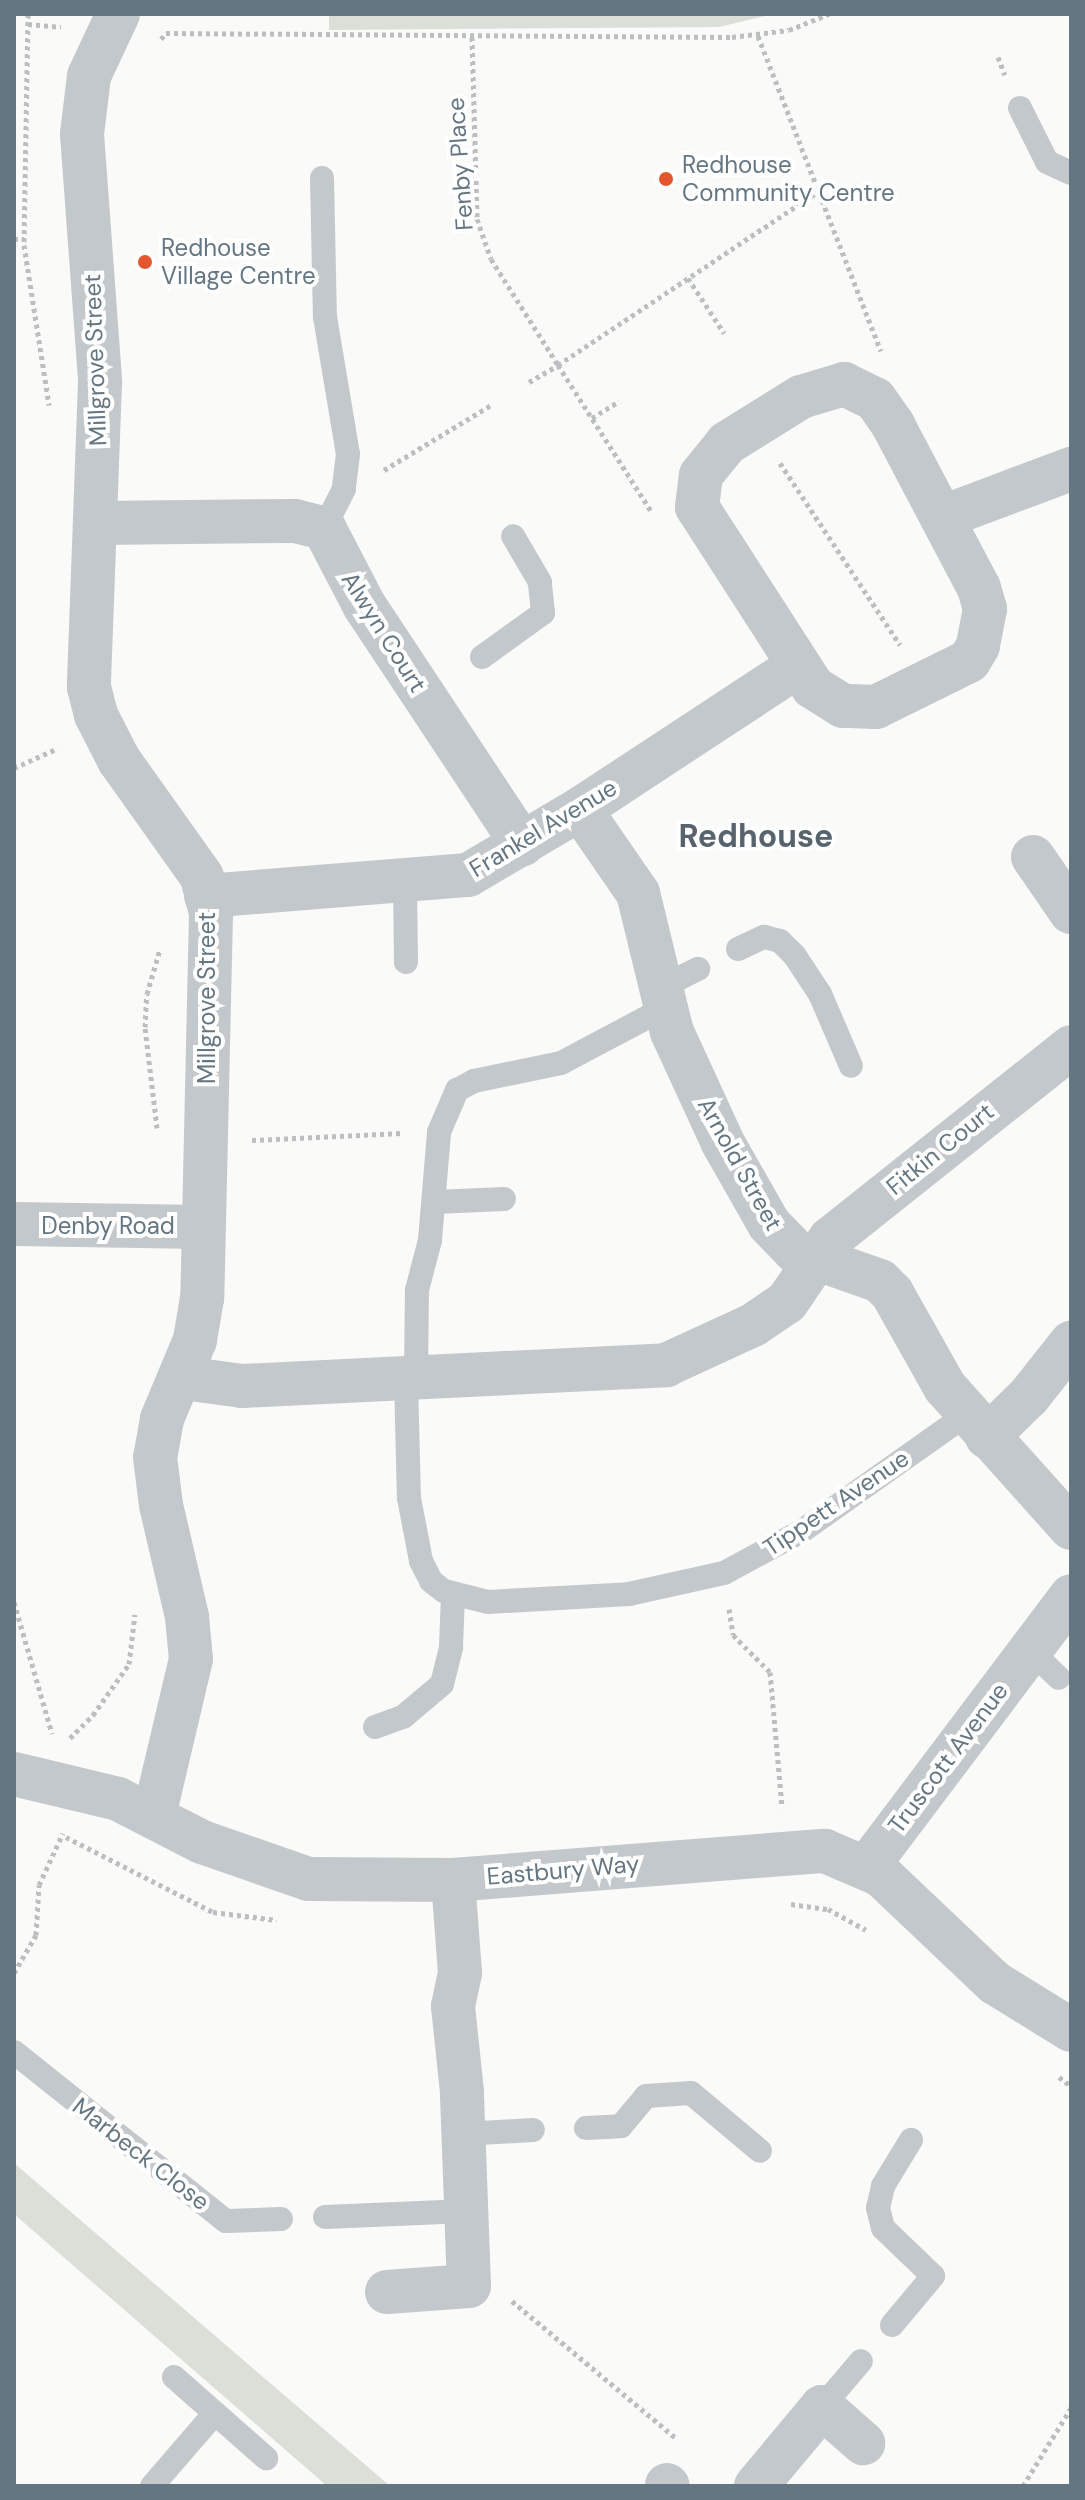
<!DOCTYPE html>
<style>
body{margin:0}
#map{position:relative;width:1085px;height:2500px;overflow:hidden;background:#fafaf8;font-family:"DM Sans",sans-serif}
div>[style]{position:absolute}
.green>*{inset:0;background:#dadfd7}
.path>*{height:5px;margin-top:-2.5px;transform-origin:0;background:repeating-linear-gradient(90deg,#bbbfc2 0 4px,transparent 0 8px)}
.service>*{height:24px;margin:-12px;padding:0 12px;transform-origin:12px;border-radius:12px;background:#c3c8cc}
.minor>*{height:44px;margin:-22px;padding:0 22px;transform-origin:22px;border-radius:22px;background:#c3c8cc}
.dots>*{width:22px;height:22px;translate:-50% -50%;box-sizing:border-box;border:4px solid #fff;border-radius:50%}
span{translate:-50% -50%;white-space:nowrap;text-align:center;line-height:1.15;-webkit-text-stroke:8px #fff;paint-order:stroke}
.street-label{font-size:24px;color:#657683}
.poi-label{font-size:24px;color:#657683}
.left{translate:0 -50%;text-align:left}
.district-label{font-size:32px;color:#57646e;font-weight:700}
.frame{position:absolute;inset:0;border:16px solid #657683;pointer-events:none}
</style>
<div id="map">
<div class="green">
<i style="clip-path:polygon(329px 14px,774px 14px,719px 27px,329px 30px)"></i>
<i style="clip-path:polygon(14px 2163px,390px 2486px,327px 2486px,14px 2214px)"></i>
</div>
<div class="path">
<i style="left:28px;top:14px;width:231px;rotate:91deg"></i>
<i style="left:24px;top:245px;width:162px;rotate:81.1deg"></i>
<i style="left:28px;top:24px;width:33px;rotate:5deg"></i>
<i style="left:758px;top:36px;width:338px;rotate:68.7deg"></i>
<i style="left:472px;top:37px;width:182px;rotate:88.4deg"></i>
<i style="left:477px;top:219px;width:42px;rotate:70.7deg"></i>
<i style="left:491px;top:259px;width:125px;rotate:57.7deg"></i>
<i style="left:558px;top:365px;width:311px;rotate:-33.7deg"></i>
<i style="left:161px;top:39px;width:8px;rotate:-50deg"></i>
<i style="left:166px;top:33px;width:566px;rotate:0.4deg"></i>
<i style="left:732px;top:37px;width:57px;rotate:-7deg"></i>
<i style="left:789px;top:30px;width:43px;rotate:-21.8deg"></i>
<i style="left:998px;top:57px;width:19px;rotate:69deg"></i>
<i style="left:14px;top:239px;width:10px"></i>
<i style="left:688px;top:278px;width:66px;rotate:56.8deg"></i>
<i style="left:529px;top:382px;width:34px;rotate:-30deg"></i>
<i style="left:558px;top:365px;width:173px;rotate:57.5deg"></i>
<i style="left:592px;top:418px;width:32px;rotate:-32deg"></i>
<i style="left:780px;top:463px;width:218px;rotate:56.6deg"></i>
<i style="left:384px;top:470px;width:127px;rotate:-31.2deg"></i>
<i style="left:14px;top:768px;width:48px;rotate:-24.4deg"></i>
<i style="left:157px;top:1128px;width:102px;rotate:-96.8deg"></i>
<i style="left:145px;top:1027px;width:33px;rotate:-87deg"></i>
<i style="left:147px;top:994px;width:47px;rotate:-73.9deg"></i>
<i style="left:252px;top:1140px;width:150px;rotate:-2.7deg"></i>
<i style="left:14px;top:1602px;width:137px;rotate:73.9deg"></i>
<i style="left:729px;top:1609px;width:26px;rotate:81deg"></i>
<i style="left:733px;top:1635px;width:52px;rotate:45deg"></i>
<i style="left:770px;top:1672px;width:136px;rotate:84.9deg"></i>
<i style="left:70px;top:1738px;width:33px;rotate:-45deg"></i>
<i style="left:93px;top:1715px;width:62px;rotate:-54.8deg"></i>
<i style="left:129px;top:1664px;width:50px;rotate:-83.2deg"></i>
<i style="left:66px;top:1837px;width:165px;rotate:27deg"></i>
<i style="left:213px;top:1912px;width:64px;rotate:7.1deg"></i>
<i style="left:791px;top:1904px;width:37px;rotate:8deg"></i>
<i style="left:828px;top:1909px;width:43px;rotate:28.9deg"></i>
<i style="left:14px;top:1973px;width:44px;rotate:-59.9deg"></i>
<i style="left:36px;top:1935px;width:50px;rotate:-86.6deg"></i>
<i style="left:39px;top:1885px;width:57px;rotate:-65.2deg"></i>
<i style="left:1059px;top:2077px;width:15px;rotate:37deg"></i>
<i style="left:512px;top:2301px;width:214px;rotate:39.9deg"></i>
<i style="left:1023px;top:2486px;width:92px;rotate:-58.4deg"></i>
</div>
<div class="service">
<i style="left:1020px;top:108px;width:60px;rotate:63.4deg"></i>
<i style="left:1047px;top:162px;width:26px;rotate:25deg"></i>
<i style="left:322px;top:178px;width:139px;rotate:88.8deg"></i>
<i style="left:325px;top:317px;width:139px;rotate:80.5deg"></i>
<i style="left:348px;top:454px;width:35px;rotate:97deg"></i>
<i style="left:344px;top:489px;width:44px;rotate:117.1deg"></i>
<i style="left:482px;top:657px;width:75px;rotate:-35.8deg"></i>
<i style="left:543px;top:613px;width:31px;rotate:-96deg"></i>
<i style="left:540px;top:582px;width:53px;rotate:-120.4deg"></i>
<i style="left:405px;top:882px;width:80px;rotate:89.3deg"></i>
<i style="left:738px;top:949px;width:29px;rotate:-25deg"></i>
<i style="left:764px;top:937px;width:16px;rotate:14deg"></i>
<i style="left:780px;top:941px;width:21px;rotate:45deg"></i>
<i style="left:795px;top:956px;width:45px;rotate:56.7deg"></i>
<i style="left:820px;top:994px;width:78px;rotate:66.7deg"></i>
<i style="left:658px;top:989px;width:45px;rotate:-26.6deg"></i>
<i style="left:435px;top:1202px;width:69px;rotate:-2.5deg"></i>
<i style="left:406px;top:1379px;width:119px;rotate:88.6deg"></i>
<i style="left:409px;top:1498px;width:64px;rotate:79.2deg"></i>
<i style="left:421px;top:1561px;width:22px;rotate:63deg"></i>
<i style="left:431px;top:1581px;width:16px;rotate:38deg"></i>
<i style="left:444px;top:1591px;width:45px;rotate:14deg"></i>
<i style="left:488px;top:1602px;width:141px;rotate:-3.2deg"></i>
<i style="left:629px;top:1594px;width:97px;rotate:-12.5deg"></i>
<i style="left:724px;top:1573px;width:89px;rotate:-28.3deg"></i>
<i style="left:802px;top:1531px;width:202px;rotate:-35.3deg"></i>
<i style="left:416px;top:1379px;width:89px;rotate:-89.4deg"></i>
<i style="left:417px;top:1290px;width:52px;rotate:-75.4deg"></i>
<i style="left:430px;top:1240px;width:108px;rotate:-85.2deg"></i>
<i style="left:439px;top:1132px;width:46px;rotate:-66.8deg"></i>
<i style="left:457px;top:1090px;width:19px;rotate:-28deg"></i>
<i style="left:474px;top:1081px;width:89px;rotate:-11.7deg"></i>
<i style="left:561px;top:1063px;width:115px;rotate:-27.9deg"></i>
<i style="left:1030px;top:1650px;width:40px;rotate:44deg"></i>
<i style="left:375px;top:1727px;width:30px;rotate:-20deg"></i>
<i style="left:403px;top:1717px;width:51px;rotate:-40.2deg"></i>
<i style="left:442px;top:1684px;width:38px;rotate:-76deg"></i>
<i style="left:451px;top:1647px;width:53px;rotate:-87.8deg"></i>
<i style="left:14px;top:2052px;width:271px;rotate:38.6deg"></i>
<i style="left:226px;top:2221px;width:55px;rotate:-2.1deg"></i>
<i style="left:586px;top:2128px;width:35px;rotate:-3deg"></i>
<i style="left:621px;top:2126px;width:39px;rotate:-50deg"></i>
<i style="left:646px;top:2096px;width:45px;rotate:-3.8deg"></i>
<i style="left:691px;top:2093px;width:90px;rotate:40deg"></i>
<i style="left:464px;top:2134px;width:69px;rotate:-3.3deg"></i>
<i style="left:325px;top:2217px;width:142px;rotate:-2.4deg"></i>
<i style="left:892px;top:2325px;width:64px;rotate:-50.1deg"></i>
<i style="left:933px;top:2276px;width:69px;rotate:-136.2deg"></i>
<i style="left:883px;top:2228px;width:21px;rotate:-104deg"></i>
<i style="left:878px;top:2208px;width:23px;rotate:-77deg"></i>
<i style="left:883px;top:2186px;width:54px;rotate:-58.7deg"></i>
<i style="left:174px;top:2377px;width:123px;rotate:41.4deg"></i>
<i style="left:822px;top:2407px;width:60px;rotate:-49.7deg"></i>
<i style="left:152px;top:2486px;width:96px;rotate:-49.2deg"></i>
</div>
<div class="minor">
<i style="left:118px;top:14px;width:68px;rotate:115.1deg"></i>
<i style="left:89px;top:76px;width:58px;rotate:96.9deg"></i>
<i style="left:82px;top:134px;width:249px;rotate:85.8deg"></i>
<i style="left:100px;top:382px;width:305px;rotate:92.1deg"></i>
<i style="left:89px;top:687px;width:29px;rotate:76deg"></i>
<i style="left:96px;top:715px;width:51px;rotate:62.9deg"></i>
<i style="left:119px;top:760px;width:143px;rotate:54.6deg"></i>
<i style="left:202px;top:877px;width:38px;rotate:76deg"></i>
<i style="left:211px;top:914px;width:384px;rotate:91.3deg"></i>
<i style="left:202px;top:1298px;width:43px;rotate:99.5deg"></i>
<i style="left:195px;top:1340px;width:86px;rotate:112.7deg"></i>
<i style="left:162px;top:1419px;width:39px;rotate:100deg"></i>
<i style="left:155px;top:1457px;width:48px;rotate:82.9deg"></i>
<i style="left:161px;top:1505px;width:115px;rotate:76.9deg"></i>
<i style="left:187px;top:1617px;width:42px;rotate:84.6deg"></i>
<i style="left:191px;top:1659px;width:160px;rotate:103.3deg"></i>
<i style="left:844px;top:384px;width:34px;rotate:26deg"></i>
<i style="left:875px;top:399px;width:32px;rotate:55deg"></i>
<i style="left:893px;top:425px;width:184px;rotate:62.2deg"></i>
<i style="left:979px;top:588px;width:22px;rotate:74deg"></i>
<i style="left:985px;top:609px;width:38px;rotate:101deg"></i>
<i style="left:978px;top:646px;width:17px;rotate:121deg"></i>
<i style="left:969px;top:661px;width:104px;rotate:153.7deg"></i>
<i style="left:876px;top:707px;width:33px;rotate:-178deg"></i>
<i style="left:843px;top:706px;width:36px;rotate:-148deg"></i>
<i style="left:813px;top:687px;width:214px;rotate:-122.8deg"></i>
<i style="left:697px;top:507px;width:32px;rotate:-83deg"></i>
<i style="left:701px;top:475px;width:41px;rotate:-50.9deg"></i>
<i style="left:727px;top:443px;width:87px;rotate:-31.9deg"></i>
<i style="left:801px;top:397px;width:45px;rotate:-16.8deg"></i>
<i style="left:943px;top:517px;width:137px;rotate:-20.6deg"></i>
<i style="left:97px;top:523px;width:198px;rotate:-0.6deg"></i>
<i style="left:295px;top:521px;width:30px;rotate:14deg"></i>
<i style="left:324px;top:528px;width:87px;rotate:62.5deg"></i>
<i style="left:364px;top:605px;width:287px;rotate:56.5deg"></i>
<i style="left:580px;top:809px;width:102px;rotate:55.4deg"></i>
<i style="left:638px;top:893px;width:143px;rotate:76.3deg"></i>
<i style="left:672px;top:1032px;width:122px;rotate:65.3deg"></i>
<i style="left:723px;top:1143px;width:93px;rotate:60.4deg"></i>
<i style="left:769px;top:1224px;width:37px;rotate:46deg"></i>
<i style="left:795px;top:1251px;width:90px;rotate:19.4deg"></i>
<i style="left:880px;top:1281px;width:17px;rotate:45deg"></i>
<i style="left:892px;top:1293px;width:108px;rotate:60.6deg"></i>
<i style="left:945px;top:1387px;width:189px;rotate:48.2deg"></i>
<i style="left:1033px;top:857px;width:67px;rotate:55.4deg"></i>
<i style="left:206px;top:896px;width:263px;rotate:-4.6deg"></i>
<i style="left:468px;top:875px;width:130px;rotate:-30.5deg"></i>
<i style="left:580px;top:809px;width:261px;rotate:-33.3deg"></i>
<i style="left:14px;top:1224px;width:188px;rotate:0.9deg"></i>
<i style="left:183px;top:1378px;width:60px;rotate:7.7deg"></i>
<i style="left:242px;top:1386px;width:425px;rotate:-2.8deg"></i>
<i style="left:666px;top:1365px;width:96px;rotate:-24.7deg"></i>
<i style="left:753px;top:1325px;width:41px;rotate:-34.1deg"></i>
<i style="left:787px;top:1302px;width:76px;rotate:-55.7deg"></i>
<i style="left:830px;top:1239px;width:308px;rotate:-38.5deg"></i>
<i style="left:987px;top:1437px;width:59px;rotate:-44.3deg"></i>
<i style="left:1029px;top:1396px;width:68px;rotate:-51.6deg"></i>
<i style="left:14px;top:1774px;width:107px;rotate:13.5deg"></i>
<i style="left:118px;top:1799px;width:94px;rotate:27.1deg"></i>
<i style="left:202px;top:1842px;width:112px;rotate:19.2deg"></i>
<i style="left:308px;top:1879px;width:145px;rotate:0.4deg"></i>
<i style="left:453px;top:1880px;width:373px;rotate:-4.5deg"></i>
<i style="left:825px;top:1851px;width:61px;rotate:23.2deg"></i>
<i style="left:881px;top:1875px;width:157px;rotate:43.5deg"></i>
<i style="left:995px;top:1983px;width:89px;rotate:31.7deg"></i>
<i style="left:867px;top:1867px;width:339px;rotate:-53deg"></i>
<i style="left:387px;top:2292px;width:82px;rotate:-4.2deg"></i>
<i style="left:469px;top:2286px;width:194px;rotate:-92.1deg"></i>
<i style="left:462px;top:2092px;width:86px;rotate:-96deg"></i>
<i style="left:453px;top:2006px;width:34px;rotate:-78deg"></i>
<i style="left:460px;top:1973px;width:93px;rotate:-94.3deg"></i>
<i style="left:667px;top:2485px;width:1px;rotate:45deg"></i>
<i style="left:756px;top:2486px;width:103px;rotate:-50.1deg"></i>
<i style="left:822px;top:2407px;width:55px;rotate:41.3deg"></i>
</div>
<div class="dots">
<i style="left:666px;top:179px;background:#e4572e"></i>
<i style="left:145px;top:262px;background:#e4572e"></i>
</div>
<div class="street-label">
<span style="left:460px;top:164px;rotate:-94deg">Fenby Place</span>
<span style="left:95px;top:360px;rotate:-92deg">Millgrove Street</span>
<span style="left:384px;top:632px;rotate:58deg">Alwyn Court</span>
<span style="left:543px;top:828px;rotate:-31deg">Frankel Avenue</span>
<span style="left:207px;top:998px;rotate:-90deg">Millgrove Street</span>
<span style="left:940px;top:1149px;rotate:-39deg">Fitkin Court</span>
<span style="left:740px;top:1164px;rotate:61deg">Arnold Street</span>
<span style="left:108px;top:1226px">Denby Road</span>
<span style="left:836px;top:1503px;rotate:-34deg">Tippett Avenue</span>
<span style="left:948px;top:1758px;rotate:-53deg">Truscott Avenue</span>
<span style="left:563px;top:1870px;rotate:-5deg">Eastbury Way</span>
<span style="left:141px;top:2154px;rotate:38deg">Marbeck Close</span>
</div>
<div class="poi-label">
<span class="left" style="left:682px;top:179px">Redhouse<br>Community Centre</span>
<span class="left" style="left:161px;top:262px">Redhouse<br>Village Centre</span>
</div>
<div class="district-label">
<span style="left:756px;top:836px">Redhouse</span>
</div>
<div class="frame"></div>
</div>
